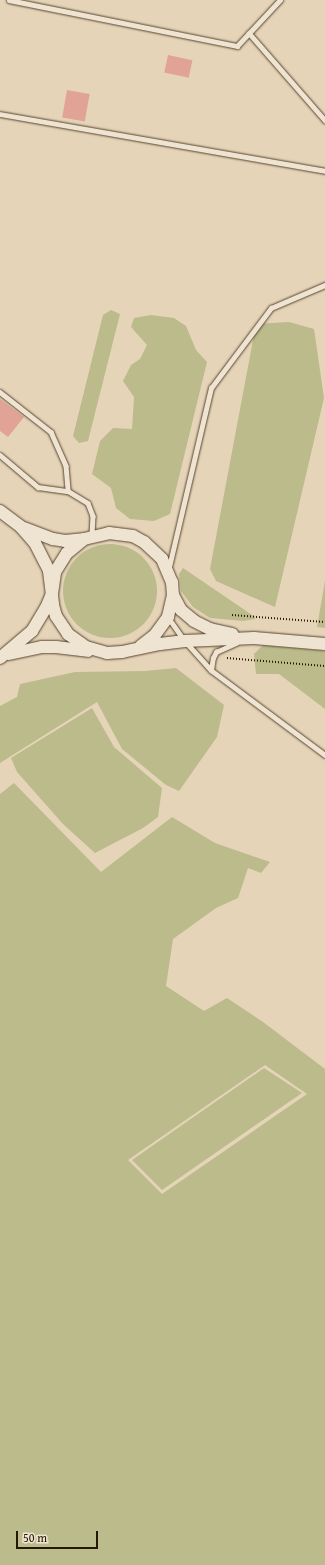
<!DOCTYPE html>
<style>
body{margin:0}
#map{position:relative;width:325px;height:1565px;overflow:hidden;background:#e6d4b9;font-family:"Gentium Book Plus",serif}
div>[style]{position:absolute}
.green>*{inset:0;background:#bbbb8b}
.round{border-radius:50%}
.building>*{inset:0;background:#e0a396;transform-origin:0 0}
.path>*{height:2px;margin-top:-1px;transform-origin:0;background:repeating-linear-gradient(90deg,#271600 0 1px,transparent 0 3px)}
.roads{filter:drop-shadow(0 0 1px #57462e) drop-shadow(0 0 1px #57462e)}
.service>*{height:4.5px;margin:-2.25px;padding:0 2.25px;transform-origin:2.25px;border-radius:2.25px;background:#efe3d2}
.secondary>*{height:12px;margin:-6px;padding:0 6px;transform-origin:6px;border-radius:6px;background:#efe3d2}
span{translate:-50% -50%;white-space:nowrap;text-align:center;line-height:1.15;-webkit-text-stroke:3.5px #efe3d2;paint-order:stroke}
.scale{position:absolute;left:16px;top:1531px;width:82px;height:18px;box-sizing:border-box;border:2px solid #271600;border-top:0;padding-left:5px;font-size:12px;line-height:14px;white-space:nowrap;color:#271600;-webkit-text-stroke:3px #efe3d2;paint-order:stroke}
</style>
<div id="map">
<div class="green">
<i style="clip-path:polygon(111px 310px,120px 314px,88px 441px,79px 443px,73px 436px,103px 315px)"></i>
<i style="clip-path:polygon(151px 315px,174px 318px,186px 326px,196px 350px,207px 362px,170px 514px,154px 521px,130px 519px,116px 508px,111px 488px,92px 474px,100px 441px,113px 428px,132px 429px,134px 397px,123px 381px,131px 365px,140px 359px,147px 345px,131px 327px,134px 318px)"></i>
<i style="clip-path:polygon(289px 322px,314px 329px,324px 398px,275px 607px,216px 581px,210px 569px,256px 324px)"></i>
<i class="round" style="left:63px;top:544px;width:94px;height:94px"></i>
<i style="clip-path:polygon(183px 568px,255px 617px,255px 619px,243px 621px,210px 618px,193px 607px,181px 591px,179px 574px)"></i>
<i style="clip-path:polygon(325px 580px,325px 628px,317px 627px,324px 587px)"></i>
<i style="clip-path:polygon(263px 645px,325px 651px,325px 709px,279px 674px,256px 674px,254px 654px)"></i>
<i style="clip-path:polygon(176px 668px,224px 705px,217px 737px,179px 791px,166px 785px,122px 749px,97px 702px,0 763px,0 706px,17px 697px,20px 684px,75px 672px,145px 671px)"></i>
<i style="clip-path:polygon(92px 708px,114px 747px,162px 788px,158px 817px,143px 828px,95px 853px,63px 824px,17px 772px,11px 758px)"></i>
<i style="clip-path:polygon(evenodd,14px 783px,101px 872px,172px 817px,215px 843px,270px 862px,261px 873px,248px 868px,238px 898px,216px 908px,173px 939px,166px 986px,204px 1011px,227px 998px,263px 1022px,325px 1069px,325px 1565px,0 1565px,0 794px,14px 783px,265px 1065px,307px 1094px,162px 1194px,128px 1160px,265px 1065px)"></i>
<i style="clip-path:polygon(264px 1068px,302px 1093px,162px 1190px,132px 1160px)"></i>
</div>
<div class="building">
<i style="left:168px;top:55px;width:25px;height:18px;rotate:12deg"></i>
<i style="left:67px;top:90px;width:23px;height:28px;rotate:10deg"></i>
<i style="clip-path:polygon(0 399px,24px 417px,8px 437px,0 431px)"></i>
</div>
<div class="path">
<i style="left:232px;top:615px;width:93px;rotate:4.3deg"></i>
<i style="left:227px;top:658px;width:98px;rotate:4.7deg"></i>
</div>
<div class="roads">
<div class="service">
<i style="left:9px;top:0;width:233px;rotate:11.4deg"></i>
<i style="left:237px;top:46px;width:63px;rotate:-46.9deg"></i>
<i style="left:249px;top:33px;width:116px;rotate:48.9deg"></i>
<i style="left:0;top:114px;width:330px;rotate:9.9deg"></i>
<i style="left:0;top:392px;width:65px;rotate:38.1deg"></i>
<i style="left:51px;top:432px;width:37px;rotate:66deg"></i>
<i style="left:66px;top:466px;width:25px;rotate:85deg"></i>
<i style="left:0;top:455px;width:50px;rotate:40.1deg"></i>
<i style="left:38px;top:487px;width:30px;rotate:8deg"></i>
<i style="left:68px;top:491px;width:23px;rotate:31deg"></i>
<i style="left:88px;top:503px;width:14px;rotate:69deg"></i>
<i style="left:93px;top:516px;width:20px;rotate:93deg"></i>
<i style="left:169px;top:567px;width:184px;rotate:-76.8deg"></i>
<i style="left:211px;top:388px;width:100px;rotate:-53.1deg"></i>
<i style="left:271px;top:308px;width:59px;rotate:-23.1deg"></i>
<i style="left:168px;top:617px;width:29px;rotate:55deg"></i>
<i style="left:185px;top:641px;width:39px;rotate:48deg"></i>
<i style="left:211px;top:670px;width:142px;rotate:36.7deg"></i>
<i style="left:211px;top:670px;width:12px;rotate:-81deg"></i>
<i style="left:213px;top:658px;width:7px;rotate:-63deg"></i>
<i style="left:216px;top:652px;width:22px;rotate:-24deg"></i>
</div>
<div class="secondary">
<i style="left:0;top:511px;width:26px;rotate:37deg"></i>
<i style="left:21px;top:527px;width:21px;rotate:49deg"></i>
<i style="left:35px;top:543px;width:31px;rotate:63deg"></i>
<i style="left:49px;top:571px;width:34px;rotate:83deg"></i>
<i style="left:53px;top:605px;width:11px;rotate:75deg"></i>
<i style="left:56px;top:616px;width:22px;rotate:56deg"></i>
<i style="left:68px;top:634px;width:22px;rotate:36deg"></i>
<i style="left:86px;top:647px;width:22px;rotate:16deg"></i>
<i style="left:107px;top:653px;width:15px;rotate:-4deg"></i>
<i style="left:122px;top:652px;width:39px;rotate:-12deg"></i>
<i style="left:160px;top:644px;width:25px;rotate:-7deg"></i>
<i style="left:185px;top:641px;width:69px;rotate:-2.5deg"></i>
<i style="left:254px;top:638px;width:71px;rotate:4.8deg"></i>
<i style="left:24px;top:528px;width:31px;rotate:21deg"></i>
<i style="left:53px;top:539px;width:12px;rotate:9deg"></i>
<i style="left:65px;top:541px;width:18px;rotate:-6deg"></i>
<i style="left:173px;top:595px;width:17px;rotate:62deg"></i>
<i style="left:181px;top:610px;width:17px;rotate:40deg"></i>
<i style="left:194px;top:621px;width:18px;rotate:27deg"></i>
<i style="left:210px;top:629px;width:23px;rotate:13deg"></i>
<i style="left:9px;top:654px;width:34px;rotate:-12deg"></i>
<i style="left:42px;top:647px;width:14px"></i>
<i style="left:56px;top:647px;width:32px;rotate:7deg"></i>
<i style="left:0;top:658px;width:42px;rotate:-40.2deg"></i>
<i style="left:32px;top:631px;width:27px;rotate:-59deg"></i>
<i style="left:46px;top:608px;width:15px;rotate:-67deg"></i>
<i style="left:52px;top:594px;width:22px;rotate:-82deg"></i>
<i style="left:55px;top:572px;width:22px;rotate:-58deg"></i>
<i style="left:67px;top:553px;width:22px;rotate:-39deg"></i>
<i style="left:84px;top:539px;width:26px;rotate:-13deg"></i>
<i style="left:109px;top:533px;width:24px;rotate:7deg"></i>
<i style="left:133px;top:536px;width:13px;rotate:29deg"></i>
<i style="left:144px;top:542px;width:25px;rotate:43deg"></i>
<i style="left:162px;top:559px;width:25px;rotate:67deg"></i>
<i style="left:172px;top:582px;width:13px;rotate:86deg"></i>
<i style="left:173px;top:595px;width:23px;rotate:103deg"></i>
<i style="left:168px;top:617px;width:22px;rotate:126deg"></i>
<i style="left:155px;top:635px;width:18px;rotate:142deg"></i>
</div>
</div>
<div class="scale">50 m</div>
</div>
